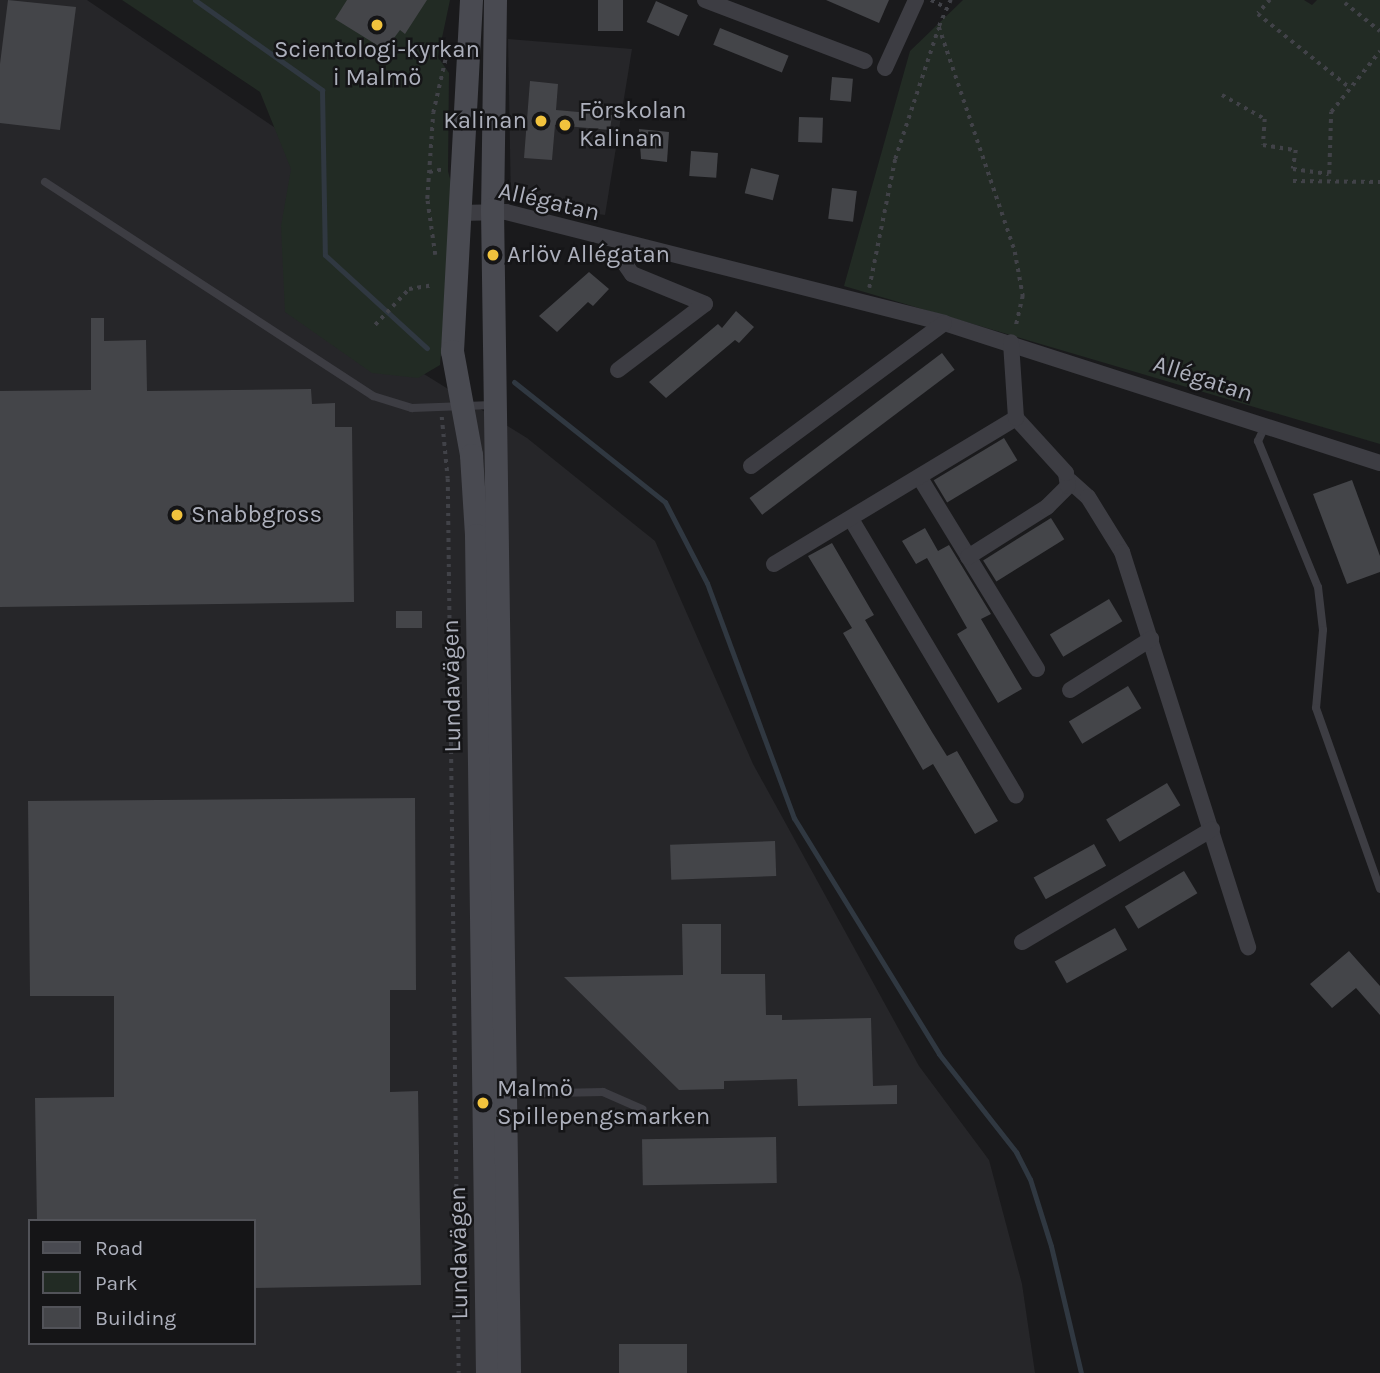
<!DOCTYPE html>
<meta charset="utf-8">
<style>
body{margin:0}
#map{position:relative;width:1380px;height:1373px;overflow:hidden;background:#1a1a1c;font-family:Karla,sans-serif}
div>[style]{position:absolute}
.built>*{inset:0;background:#262629}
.green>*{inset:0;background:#222b24}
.stream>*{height:5px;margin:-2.5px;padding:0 2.5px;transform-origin:2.5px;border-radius:2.5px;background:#303841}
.building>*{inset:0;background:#444549;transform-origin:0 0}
.path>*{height:3.5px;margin-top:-1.75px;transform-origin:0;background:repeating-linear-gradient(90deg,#414248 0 3.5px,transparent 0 8.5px)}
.lane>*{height:8px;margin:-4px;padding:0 4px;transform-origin:4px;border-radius:4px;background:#3d3d43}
.street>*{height:16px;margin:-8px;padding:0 8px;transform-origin:8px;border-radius:8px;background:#3d3d43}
.secondary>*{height:23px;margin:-11.5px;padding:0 11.5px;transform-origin:11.5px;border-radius:11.5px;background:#494a51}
.dots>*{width:19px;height:19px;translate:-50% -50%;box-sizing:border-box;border:4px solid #151517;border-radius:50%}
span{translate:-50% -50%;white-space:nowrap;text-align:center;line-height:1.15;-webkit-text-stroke:5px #151517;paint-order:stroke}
.poi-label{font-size:24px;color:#adb0bc}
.left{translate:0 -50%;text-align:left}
.right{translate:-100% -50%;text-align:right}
.street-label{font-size:24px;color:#adb0bc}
.legend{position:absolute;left:28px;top:1219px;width:228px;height:126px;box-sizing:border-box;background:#151517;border:2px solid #525359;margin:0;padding:9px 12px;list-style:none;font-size:21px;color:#adb0bc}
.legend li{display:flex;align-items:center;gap:14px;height:35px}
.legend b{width:35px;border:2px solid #525359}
</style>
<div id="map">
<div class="built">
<i style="clip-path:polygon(evenodd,0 0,87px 0,299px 144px,350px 328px,527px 438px,655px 541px,753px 764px,919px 1066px,989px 1160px,1022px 1284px,1035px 1373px,0 1373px,0 0,30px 1221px,254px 1221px,254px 1343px,30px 1343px,30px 1221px)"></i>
<i style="clip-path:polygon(508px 39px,632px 49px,605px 215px,511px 202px)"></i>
</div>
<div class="green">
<i style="clip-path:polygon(122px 0,450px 0,438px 57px,449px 73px,448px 171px,454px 194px,440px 365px,418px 378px,372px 373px,285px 312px,281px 226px,291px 169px,260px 92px)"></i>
<i style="clip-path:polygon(963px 0,1304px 0,1312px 5px,1317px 0,1380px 0,1380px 444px,844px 286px,910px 51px)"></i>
</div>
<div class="stream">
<i style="left:195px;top:0;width:156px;rotate:35.3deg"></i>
<i style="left:322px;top:90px;width:165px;rotate:89deg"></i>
<i style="left:325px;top:255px;width:138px;rotate:42.4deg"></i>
<i style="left:514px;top:382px;width:193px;rotate:38.5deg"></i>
<i style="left:665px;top:502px;width:91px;rotate:62.6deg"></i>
<i style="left:707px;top:583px;width:251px;rotate:69.7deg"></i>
<i style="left:794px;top:818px;width:277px;rotate:58.4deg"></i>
<i style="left:939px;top:1054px;width:125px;rotate:51.8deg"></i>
<i style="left:1016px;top:1152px;width:30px;rotate:63deg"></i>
<i style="left:1030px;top:1179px;width:70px;rotate:72.6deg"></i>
<i style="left:1051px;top:1246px;width:130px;rotate:76.7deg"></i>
</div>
<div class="building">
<i style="clip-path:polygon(8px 0,76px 7px,60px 130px,0 123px,0 64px)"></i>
<i style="clip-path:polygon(347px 0,427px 0,405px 34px,400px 30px,385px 50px,335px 19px)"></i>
<i style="left:598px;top:0;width:25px;height:31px"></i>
<i style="clip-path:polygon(826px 0,889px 0,879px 23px)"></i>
<i style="left:656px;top:1px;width:35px;height:23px;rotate:24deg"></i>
<i style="left:720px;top:28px;width:74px;height:18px;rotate:22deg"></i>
<i style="left:832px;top:77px;width:21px;height:23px;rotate:5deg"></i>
<i style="clip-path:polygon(530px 81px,558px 84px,556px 110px,612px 115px,610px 130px,555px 125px,552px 160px,524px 158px)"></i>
<i style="left:799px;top:117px;width:24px;height:25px;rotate:2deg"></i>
<i style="clip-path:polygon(639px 129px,669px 132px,667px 162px,641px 159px)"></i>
<i style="left:691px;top:151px;width:27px;height:25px;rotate:4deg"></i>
<i style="left:751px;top:168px;width:29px;height:26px;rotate:14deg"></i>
<i style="left:832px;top:188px;width:25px;height:31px;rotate:7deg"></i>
<i style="clip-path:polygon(589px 272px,609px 289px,593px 306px,588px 302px,557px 332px,539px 316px)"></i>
<i style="clip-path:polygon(736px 311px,754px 327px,739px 343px,735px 340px,666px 398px,649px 382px,718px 324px,722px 328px)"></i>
<i style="clip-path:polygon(91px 318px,104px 318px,104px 341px,146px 340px,147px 391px,311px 389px,312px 404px,335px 403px,335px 427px,352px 427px,354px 602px,0 607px,0 391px,91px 390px)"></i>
<i style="left:942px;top:353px;width:21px;height:241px;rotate:53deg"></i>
<i style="left:1004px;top:438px;width:26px;height:82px;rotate:59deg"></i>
<i style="clip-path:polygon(1352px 480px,1380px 556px,1380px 572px,1347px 584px,1313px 494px)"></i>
<i style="left:1051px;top:518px;width:25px;height:80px;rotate:58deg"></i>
<i style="clip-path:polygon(925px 528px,938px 551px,949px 545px,991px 614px,981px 619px,1022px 689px,998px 703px,957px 634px,967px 628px,927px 558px,916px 564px,902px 541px)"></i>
<i style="clip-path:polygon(832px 543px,874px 615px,865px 620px,932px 732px,947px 756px,957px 751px,998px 821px,975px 834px,933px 764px,923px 770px,843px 633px,852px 628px,808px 556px)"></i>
<i style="left:1109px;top:599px;width:26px;height:69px;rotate:59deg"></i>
<i style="left:396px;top:611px;width:26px;height:17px"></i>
<i style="left:1128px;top:686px;width:26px;height:69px;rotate:59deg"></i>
<i style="left:1167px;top:783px;width:26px;height:71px;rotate:59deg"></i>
<i style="clip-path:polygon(415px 798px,416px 990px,390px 990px,390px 1092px,418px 1091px,421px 1285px,254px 1288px,254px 1221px,37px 1221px,35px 1098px,114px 1097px,114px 996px,30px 996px,28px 801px)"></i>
<i style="left:775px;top:841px;width:35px;height:105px;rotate:88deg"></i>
<i style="left:1094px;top:844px;width:25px;height:69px;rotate:61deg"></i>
<i style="left:1184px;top:871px;width:26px;height:69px;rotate:59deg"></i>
<i style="clip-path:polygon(682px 924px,721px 924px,721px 974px,765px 974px,766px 1015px,782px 1015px,782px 1020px,871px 1018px,873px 1086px,897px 1085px,897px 1104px,798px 1106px,797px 1079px,724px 1081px,724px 1089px,679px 1090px,564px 977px,683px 975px)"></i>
<i style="left:1115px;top:928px;width:25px;height:69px;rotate:61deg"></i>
<i style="clip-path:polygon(1349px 951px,1380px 986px,1380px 1015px,1356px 988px,1332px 1008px,1310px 984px)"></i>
<i style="left:776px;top:1137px;width:46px;height:134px;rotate:89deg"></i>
<i style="left:619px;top:1344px;width:68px;height:29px"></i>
</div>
<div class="path">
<i style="left:931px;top:0;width:16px;rotate:27deg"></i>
<i style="left:951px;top:0;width:30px;rotate:114deg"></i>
<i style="left:939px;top:27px;width:237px;rotate:71.3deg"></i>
<i style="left:1015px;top:252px;width:45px;rotate:79.7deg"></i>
<i style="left:1023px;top:296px;width:32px;rotate:103deg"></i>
<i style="left:1270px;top:0;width:18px;rotate:131deg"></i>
<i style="left:1258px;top:14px;width:118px;rotate:38.8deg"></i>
<i style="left:1345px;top:3px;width:45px;rotate:38.7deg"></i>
<i style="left:1222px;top:95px;width:49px;rotate:29.2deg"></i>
<i style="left:1265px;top:119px;width:26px;rotate:94deg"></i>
<i style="left:1263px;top:145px;width:33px;rotate:9deg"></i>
<i style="left:1296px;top:150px;width:19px;rotate:99deg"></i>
<i style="left:1293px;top:169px;width:36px;rotate:8deg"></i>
<i style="left:1329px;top:174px;width:62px;rotate:-88.2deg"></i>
<i style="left:1331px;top:112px;width:78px;rotate:-51.2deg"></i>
<i style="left:429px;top:172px;width:15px;rotate:-11deg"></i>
<i style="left:1293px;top:181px;width:87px;rotate:0.7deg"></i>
<i style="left:435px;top:255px;width:57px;rotate:-98.1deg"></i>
<i style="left:427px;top:199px;width:86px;rotate:-86deg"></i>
<i style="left:433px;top:113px;width:63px;rotate:-77.1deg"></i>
<i style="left:869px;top:288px;width:132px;rotate:-78.6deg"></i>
<i style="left:895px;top:159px;width:137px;rotate:-71.7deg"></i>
<i style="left:375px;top:325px;width:50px;rotate:-46.6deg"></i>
<i style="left:409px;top:289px;width:25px;rotate:-9deg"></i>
<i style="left:442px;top:417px;width:62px;rotate:84.5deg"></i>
<i style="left:448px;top:479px;width:894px;rotate:89.3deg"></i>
</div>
<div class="lane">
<i style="left:45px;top:182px;width:392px;rotate:33.1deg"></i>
<i style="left:373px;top:396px;width:41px;rotate:17.1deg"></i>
<i style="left:412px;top:408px;width:80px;rotate:-2.1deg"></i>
<i style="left:1266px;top:424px;width:19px;rotate:115deg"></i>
<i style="left:1258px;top:441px;width:158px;rotate:67.7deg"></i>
<i style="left:1318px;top:587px;width:43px;rotate:83.4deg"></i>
<i style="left:1323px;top:630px;width:78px;rotate:95.1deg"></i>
<i style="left:1316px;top:708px;width:192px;rotate:70.5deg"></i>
<i style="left:507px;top:1094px;width:96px;rotate:-1.2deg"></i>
<i style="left:603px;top:1092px;width:43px;rotate:23.6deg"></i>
</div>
<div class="street">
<i style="left:705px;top:0;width:171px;rotate:20.9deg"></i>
<i style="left:885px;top:68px;width:75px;rotate:-65.5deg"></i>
<i style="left:459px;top:213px;width:47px;rotate:-1.2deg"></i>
<i style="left:506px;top:212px;width:452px;rotate:14.2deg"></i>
<i style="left:944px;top:323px;width:458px;rotate:17.8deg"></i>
<i style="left:628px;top:244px;width:20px;rotate:99deg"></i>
<i style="left:625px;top:264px;width:12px;rotate:55deg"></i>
<i style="left:632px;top:274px;width:79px;rotate:22.3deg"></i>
<i style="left:618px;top:370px;width:109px;rotate:-37.2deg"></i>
<i style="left:751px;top:466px;width:240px;rotate:-36.5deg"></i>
<i style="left:920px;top:478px;width:224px;rotate:58.5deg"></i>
<i style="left:1070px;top:481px;width:24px;rotate:42deg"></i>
<i style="left:1088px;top:497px;width:65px;rotate:58.3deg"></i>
<i style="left:1122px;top:552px;width:415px;rotate:72.3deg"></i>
<i style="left:851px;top:519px;width:322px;rotate:59.2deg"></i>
<i style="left:968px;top:557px;width:93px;rotate:-32.3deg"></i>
<i style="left:1047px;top:507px;width:30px;rotate:-45deg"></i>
<i style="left:1068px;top:486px;width:13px;rotate:-99deg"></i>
<i style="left:1066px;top:473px;width:74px;rotate:-132.3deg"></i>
<i style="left:774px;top:564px;width:283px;rotate:-31.1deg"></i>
<i style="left:1016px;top:418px;width:76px;rotate:-93.8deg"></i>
<i style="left:1070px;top:690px;width:96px;rotate:-32.2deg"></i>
<i style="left:1022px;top:942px;width:221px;rotate:-30.7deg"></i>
</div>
<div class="secondary">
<i style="left:471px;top:0;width:352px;rotate:93.1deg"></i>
<i style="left:452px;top:351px;width:106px;rotate:79.6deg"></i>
<i style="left:471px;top:455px;width:80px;rotate:86.4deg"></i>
<i style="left:476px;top:535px;width:838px;rotate:89.25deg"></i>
<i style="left:495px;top:0;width:209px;rotate:90.8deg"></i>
<i style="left:492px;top:209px;width:1164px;rotate:89.16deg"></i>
</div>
<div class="dots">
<i style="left:377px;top:25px;background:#f2c33d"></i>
<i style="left:541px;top:121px;background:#f2c33d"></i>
<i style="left:565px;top:125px;background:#f2c33d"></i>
<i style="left:493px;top:255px;background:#f2c33d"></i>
<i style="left:177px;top:515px;background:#f2c33d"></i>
<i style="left:483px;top:1103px;background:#f2c33d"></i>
</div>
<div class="poi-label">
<span style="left:377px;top:64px">Scientologi-kyrkan<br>i Malmö</span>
<span class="left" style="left:579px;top:125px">Förskolan<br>Kalinan</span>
<span class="right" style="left:527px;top:121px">Kalinan</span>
<span class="left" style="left:507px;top:255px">Arlöv Allégatan</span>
<span class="left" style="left:191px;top:515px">Snabbgross</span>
<span class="left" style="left:497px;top:1103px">Malmö<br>Spillepengsmarken</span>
</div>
<div class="street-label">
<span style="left:549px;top:202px;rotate:13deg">Allégatan</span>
<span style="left:1203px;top:379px;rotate:18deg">Allégatan</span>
<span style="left:452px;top:686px;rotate:-91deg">Lundavägen</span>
<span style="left:459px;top:1253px;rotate:-91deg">Lundavägen</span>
</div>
<ul class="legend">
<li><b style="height:9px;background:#494a51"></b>Road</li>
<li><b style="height:19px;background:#222b24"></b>Park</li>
<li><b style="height:19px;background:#444549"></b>Building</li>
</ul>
</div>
